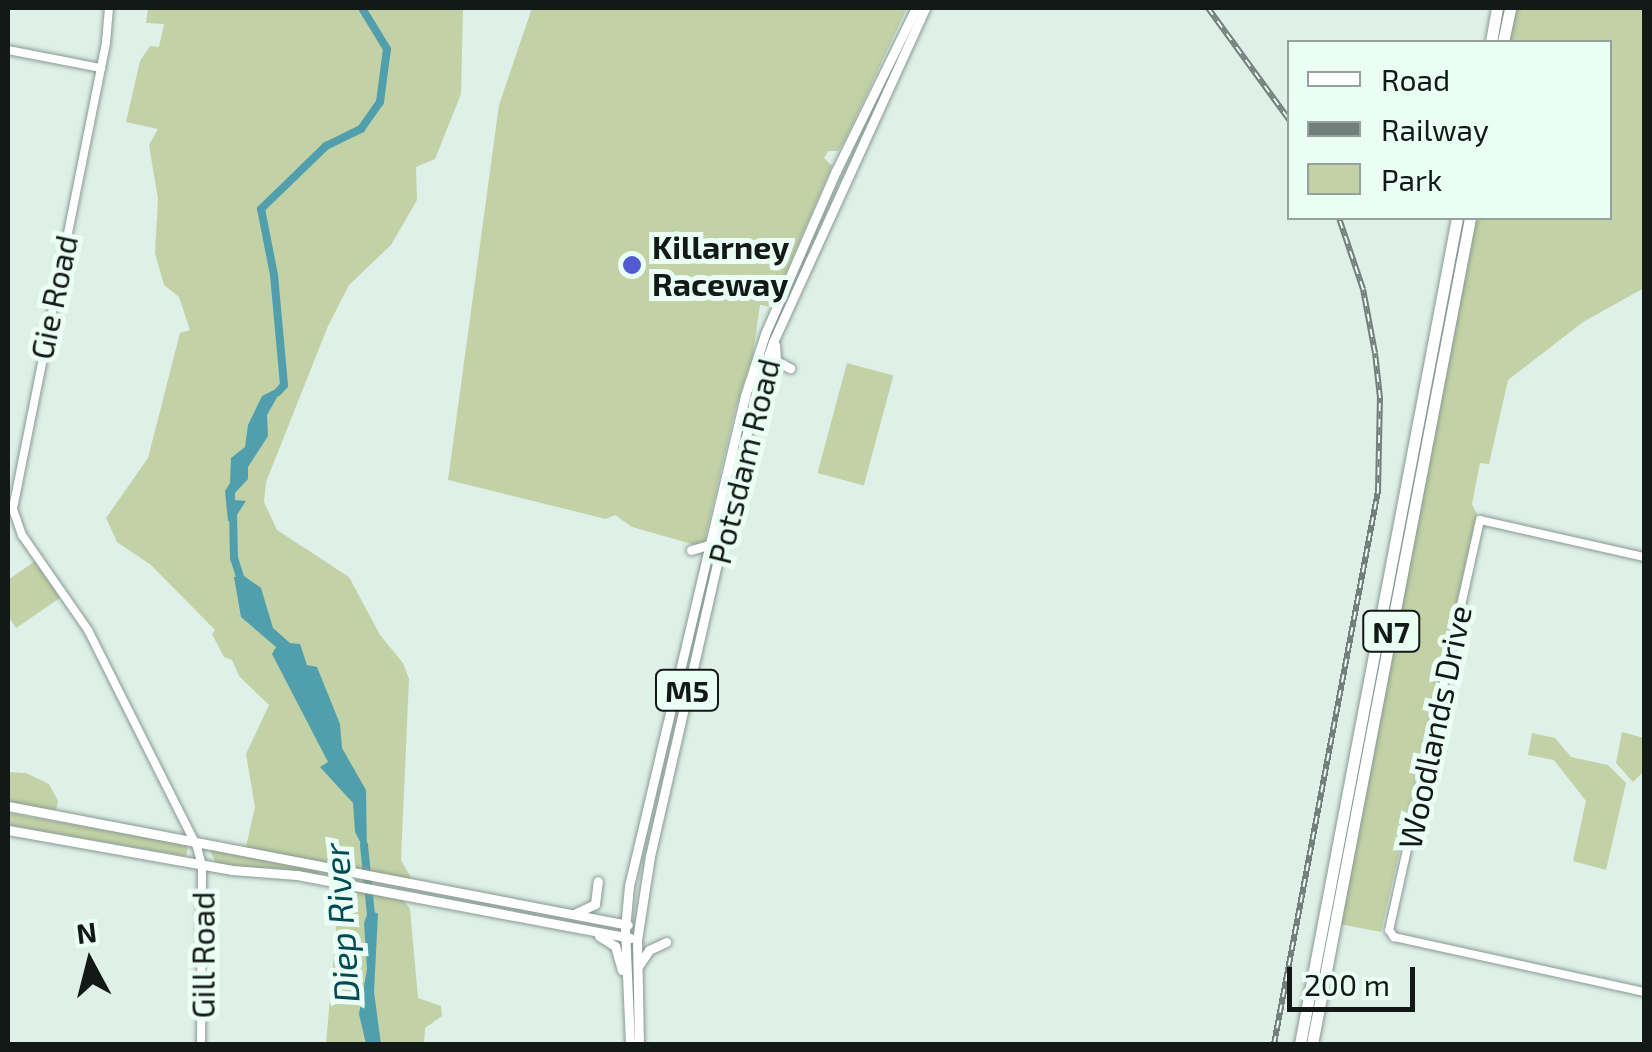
<!DOCTYPE html>
<style>
body{margin:0}
#map{position:relative;width:1652px;height:1052px;overflow:hidden;background:#def0e8;font-family:"Exo 2",sans-serif}
div>[style]{position:absolute}
.green>*{inset:0;background:#c3d1a6;transform-origin:0 0}
.water>*{inset:0;background:#519fad}
.river>*{height:8px;margin:-4px;padding:0 4px;transform-origin:4px;border-radius:4px;background:#519fad}
.roads{filter:drop-shadow(0 0 2px #889991) drop-shadow(0 0 2px #889991)}
.secondary>*{height:8px;margin:-4px;padding:0 4px;transform-origin:4px;border-radius:4px;background:#fff}
.primary>*{height:9px;margin:-4.5px;padding:0 4.5px;transform-origin:4.5px;border-radius:4.5px;background:#fff}
.highway>*{height:11px;margin:-5.5px;padding:0 5.5px;transform-origin:5.5px;border-radius:5.5px;background:#fff}
.rail>*{height:6px;margin-top:-3px;transform-origin:0;background:repeating-linear-gradient(90deg,#ebfef5 0 8px,#737f7a 0 16px);box-sizing:border-box;border-block:2px solid #737f7a}
.dots>*{width:28px;height:28px;translate:-50% -50%;box-sizing:border-box;border:5px solid #ebfef5;border-radius:50%}
span{translate:-50% -50%;white-space:nowrap;text-align:center;line-height:1.15;-webkit-text-stroke:10px #ebfef5;paint-order:stroke}
.shield-label span{padding:2px 8px;background:#ebfef5;border:2px solid;border-radius:8px;-webkit-text-stroke-width:0}
.shield-label{font-size:30px;color:#131916;font-weight:700}
.poi-label{font-size:32px;color:#131916;font-weight:700}
.left{translate:0 -50%;text-align:left}
.street-label{font-size:32px;color:#131916}
.water-label{font-size:35px;color:#004a54;font-style:italic}
.frame{position:absolute;inset:0;border:10px solid #131916;pointer-events:none}
.legend{position:absolute;left:1287px;top:40px;width:325px;height:180px;box-sizing:border-box;background:#ebfef5;border:2px solid #95a29c;margin:0;padding:12px 18px;list-style:none;font-size:30px;color:#131916}
.legend li{display:flex;align-items:center;gap:20px;height:50px}
.legend b{width:50px;border:2px solid #95a29c}
.north{position:absolute;left:40px;top:912px;width:100px;height:100px;-webkit-text-stroke:8px #ebfef5;paint-order:stroke;rotate:353deg;font-size:28px;font-weight:700;line-height:40px;text-align:center;color:#131916}
.north::after{content:'';display:block;margin:auto;width:35px;height:45px;background:#131916;clip-path:polygon(50% 0,100% 100%,50% 72%,0 100%)}
.scale{position:absolute;left:1287px;top:967px;width:128px;height:45px;box-sizing:border-box;border:5px solid #131916;border-top:0;padding-left:12px;font-size:30px;line-height:35px;white-space:nowrap;color:#131916;-webkit-text-stroke:8px #ebfef5;paint-order:stroke}
</style>
<div id="map">
<div class="green">
<i style="clip-path:polygon(148px 8px,463px 8px,461px 94px,435px 159px,416px 167px,417px 200px,391px 245px,349px 285px,328px 326px,266px 482px,264px 502px,277px 530px,349px 577px,380px 635px,403px 663px,409px 679px,401px 860px,415px 885px,245px 851px,255px 807px,246px 754px,269px 705px,239px 676px,232px 660px,224px 657px,212px 634px,215px 630px,151px 565px,117px 542px,106px 518px,148px 458px,180px 333px,190px 330px,179px 297px,164px 285px,155px 253px,158px 199px,149px 145px,158px 129px,126px 122px,140px 61px,150px 46px,159px 47px,164px 24px,146px 23px)"></i>
<i style="clip-path:polygon(532px 8px,907px 8px,845px 140px,838px 151px,828px 151px,824px 158px,832px 166px,771px 307px,760px 305px,753px 354px,735px 410px,704px 543px,699px 546px,632px 527px,615px 515px,606px 519px,448px 480px,499px 105px)"></i>
<i style="clip-path:polygon(1514px 8px,1644px 8px,1644px 288px,1583px 322px,1508px 380px,1489px 464px,1480px 463px,1472px 504px,1477px 514px,1381px 932px,1339px 924px,1474px 218px,1610px 218px,1610px 42px,1507px 42px)"></i>
<i style="left:847px;top:363px;width:48px;height:114px;rotate:15deg"></i>
<i style="clip-path:polygon(35px 561px,60px 598px,16px 628px,8px 616px,8px 580px)"></i>
<i style="clip-path:polygon(1622px 732px,1644px 738px,1644px 771px,1633px 782px,1616px 763px)"></i>
<i style="clip-path:polygon(1532px 733px,1555px 738px,1571px 757px,1608px 765px,1626px 783px,1606px 870px,1573px 861px,1586px 801px,1554px 760px,1528px 755px)"></i>
<i style="clip-path:polygon(8px 772px,26px 773px,49px 784px,58px 801px,56px 810px,8px 802px)"></i>
<i style="left:8px;top:813px;width:183px;height:12px;rotate:10deg"></i>
<i style="clip-path:polygon(208px 845px,319px 869px,319px 878px,217px 866px)"></i>
<i style="clip-path:polygon(347px 889px,403px 899px,410px 909px,418px 998px,441px 1006px,442px 1016px,425px 1028px,424px 1044px,326px 1044px,339px 895px,346px 896px)"></i>
</div>
<div class="water">
<i style="clip-path:polygon(284px 385px,267px 415px,268px 436px,248px 467px,248px 479px,235px 493px,235px 500px,246px 501px,233px 521px,228px 521px,225px 491px,230px 483px,231px 458px,245px 447px,248px 425px,262px 396px)"></i>
<i style="clip-path:polygon(244px 576px,261px 588px,273px 628px,290px 643px,300px 644px,307px 665px,317px 667px,340px 724px,342px 748px,366px 790px,367px 855px,355px 832px,353px 803px,320px 767px,328px 762px,272px 654px,276px 647px,241px 617px,234px 577px)"></i>
<i style="clip-path:polygon(369px 909px,378px 914px,374px 992px,381px 1044px,366px 1044px,359px 1014px,367px 969px,364px 923px)"></i>
</div>
<div class="river">
<i style="left:278px;top:392px;width:9px;rotate:-49deg"></i>
<i style="left:284px;top:385px;width:110px;rotate:-95.2deg"></i>
<i style="left:274px;top:275px;width:67px;rotate:-101.1deg"></i>
<i style="left:261px;top:209px;width:91px;rotate:-44.1deg"></i>
<i style="left:326px;top:146px;width:39px;rotate:-26deg"></i>
<i style="left:361px;top:129px;width:33px;rotate:-55deg"></i>
<i style="left:380px;top:102px;width:53px;rotate:-82.5deg"></i>
<i style="left:387px;top:49px;width:48px;rotate:-121.4deg"></i>
<i style="left:233px;top:513px;width:45px;rotate:88.7deg"></i>
<i style="left:234px;top:558px;width:26px;rotate:72deg"></i>
<i style="left:364px;top:845px;width:70px;rotate:84.3deg"></i>
</div>
<div class="roads">
<div class="secondary">
<i style="left:109px;top:8px;width:35px;rotate:95deg"></i>
<i style="left:106px;top:43px;width:475px;rotate:101.3deg"></i>
<i style="left:13px;top:509px;width:28px;rotate:71deg"></i>
<i style="left:22px;top:535px;width:116px;rotate:55.2deg"></i>
<i style="left:88px;top:630px;width:243px;rotate:63.3deg"></i>
<i style="left:197px;top:847px;width:20px;rotate:75deg"></i>
<i style="left:202px;top:866px;width:178px;rotate:90.3deg"></i>
<i style="left:8px;top:50px;width:95px;rotate:11deg"></i>
<i style="left:1644px;top:557px;width:168px;rotate:-167.3deg"></i>
<i style="left:1480px;top:520px;width:420px;rotate:102.5deg"></i>
<i style="left:1389px;top:930px;width:9px;rotate:54deg"></i>
<i style="left:1394px;top:937px;width:256px;rotate:12.4deg"></i>
</div>
<div class="primary">
<i style="left:775px;top:345px;width:16px;rotate:86deg"></i>
<i style="left:776px;top:361px;width:16px;rotate:27deg"></i>
<i style="left:691px;top:550px;width:18px;rotate:-16deg"></i>
<i style="left:8px;top:806px;width:631px;rotate:10.86deg"></i>
<i style="left:8px;top:830px;width:228px;rotate:10.1deg"></i>
<i style="left:232px;top:870px;width:65px;rotate:4.4deg"></i>
<i style="left:297px;top:875px;width:339px;rotate:10.7deg"></i>
<i style="left:576px;top:913px;width:21px;rotate:-25deg"></i>
<i style="left:595px;top:904px;width:23px;rotate:-83deg"></i>
<i style="left:599px;top:936px;width:19px;rotate:32deg"></i>
<i style="left:615px;top:946px;width:25px;rotate:74deg"></i>
<i style="left:639px;top:965px;width:18px;rotate:-56deg"></i>
<i style="left:649px;top:950px;width:19px;rotate:-25deg"></i>
<i style="left:630px;top:1044px;width:115px;rotate:-92.5deg"></i>
<i style="left:625px;top:929px;width:43px;rotate:-84.7deg"></i>
<i style="left:629px;top:886px;width:504px;rotate:-76.68deg"></i>
<i style="left:745px;top:396px;width:65px;rotate:-72.1deg"></i>
<i style="left:765px;top:334px;width:178px;rotate:-66.5deg"></i>
<i style="left:836px;top:171px;width:182px;rotate:-63.9deg"></i>
<i style="left:639px;top:1044px;width:104px;rotate:-91.1deg"></i>
<i style="left:637px;top:940px;width:85px;rotate:-81.2deg"></i>
<i style="left:650px;top:856px;width:484px;rotate:-77.1deg"></i>
<i style="left:758px;top:384px;width:45px;rotate:-70.3deg"></i>
<i style="left:773px;top:342px;width:367px;rotate:-65.5deg"></i>
</div>
<div class="highway">
<i style="left:1491px;top:42px;width:35px;rotate:-80deg"></i>
<i style="left:1503px;top:42px;width:35px;rotate:-78deg"></i>
<i style="left:1300px;top:1044px;width:841px;rotate:-79.24deg"></i>
<i style="left:1312px;top:1044px;width:841px;rotate:-79.17deg"></i>
</div>
</div>
<div class="rail">
<i style="left:1208px;top:8px;width:140px;rotate:54deg"></i>
<i style="left:1274px;top:1044px;width:563px;rotate:-79.35deg"></i>
<i style="left:1378px;top:491px;width:93px;rotate:-88.8deg"></i>
<i style="left:1380px;top:398px;width:45px;rotate:-96.3deg"></i>
<i style="left:1375px;top:353px;width:65px;rotate:-100.6deg"></i>
<i style="left:1363px;top:289px;width:75px;rotate:-108.7deg"></i>
</div>
<div class="dots">
<i style="left:632px;top:265px;background:#535ad1"></i>
</div>
<div class="shield-label">
<span style="left:1391px;top:631px">N7</span>
<span style="left:687px;top:690px">M5</span>
</div>
<div class="poi-label">
<span class="left" style="left:652px;top:265px">Killarney<br>Raceway</span>
</div>
<div class="street-label">
<span style="left:53px;top:297px;rotate:-78deg">Gie Road</span>
<span style="left:743px;top:461px;rotate:-76deg">Potsdam Road</span>
<span style="left:1434px;top:727px;rotate:-78deg">Woodlands Drive</span>
<span style="left:202px;top:955px;rotate:-90deg">Gill Road</span>
</div>
<div class="water-label">
<span style="left:340px;top:923px;rotate:-94deg">Diep River</span>
</div>
<div class="frame"></div>
<ul class="legend">
<li><b style="height:12px;background:#fff"></b>Road</li>
<li><b style="height:12px;background:#737f7a"></b>Railway</li>
<li><b style="height:28px;background:#c3d1a6"></b>Park</li>
</ul>
<div class="north">N</div>
<div class="scale">200 m</div>
</div>
